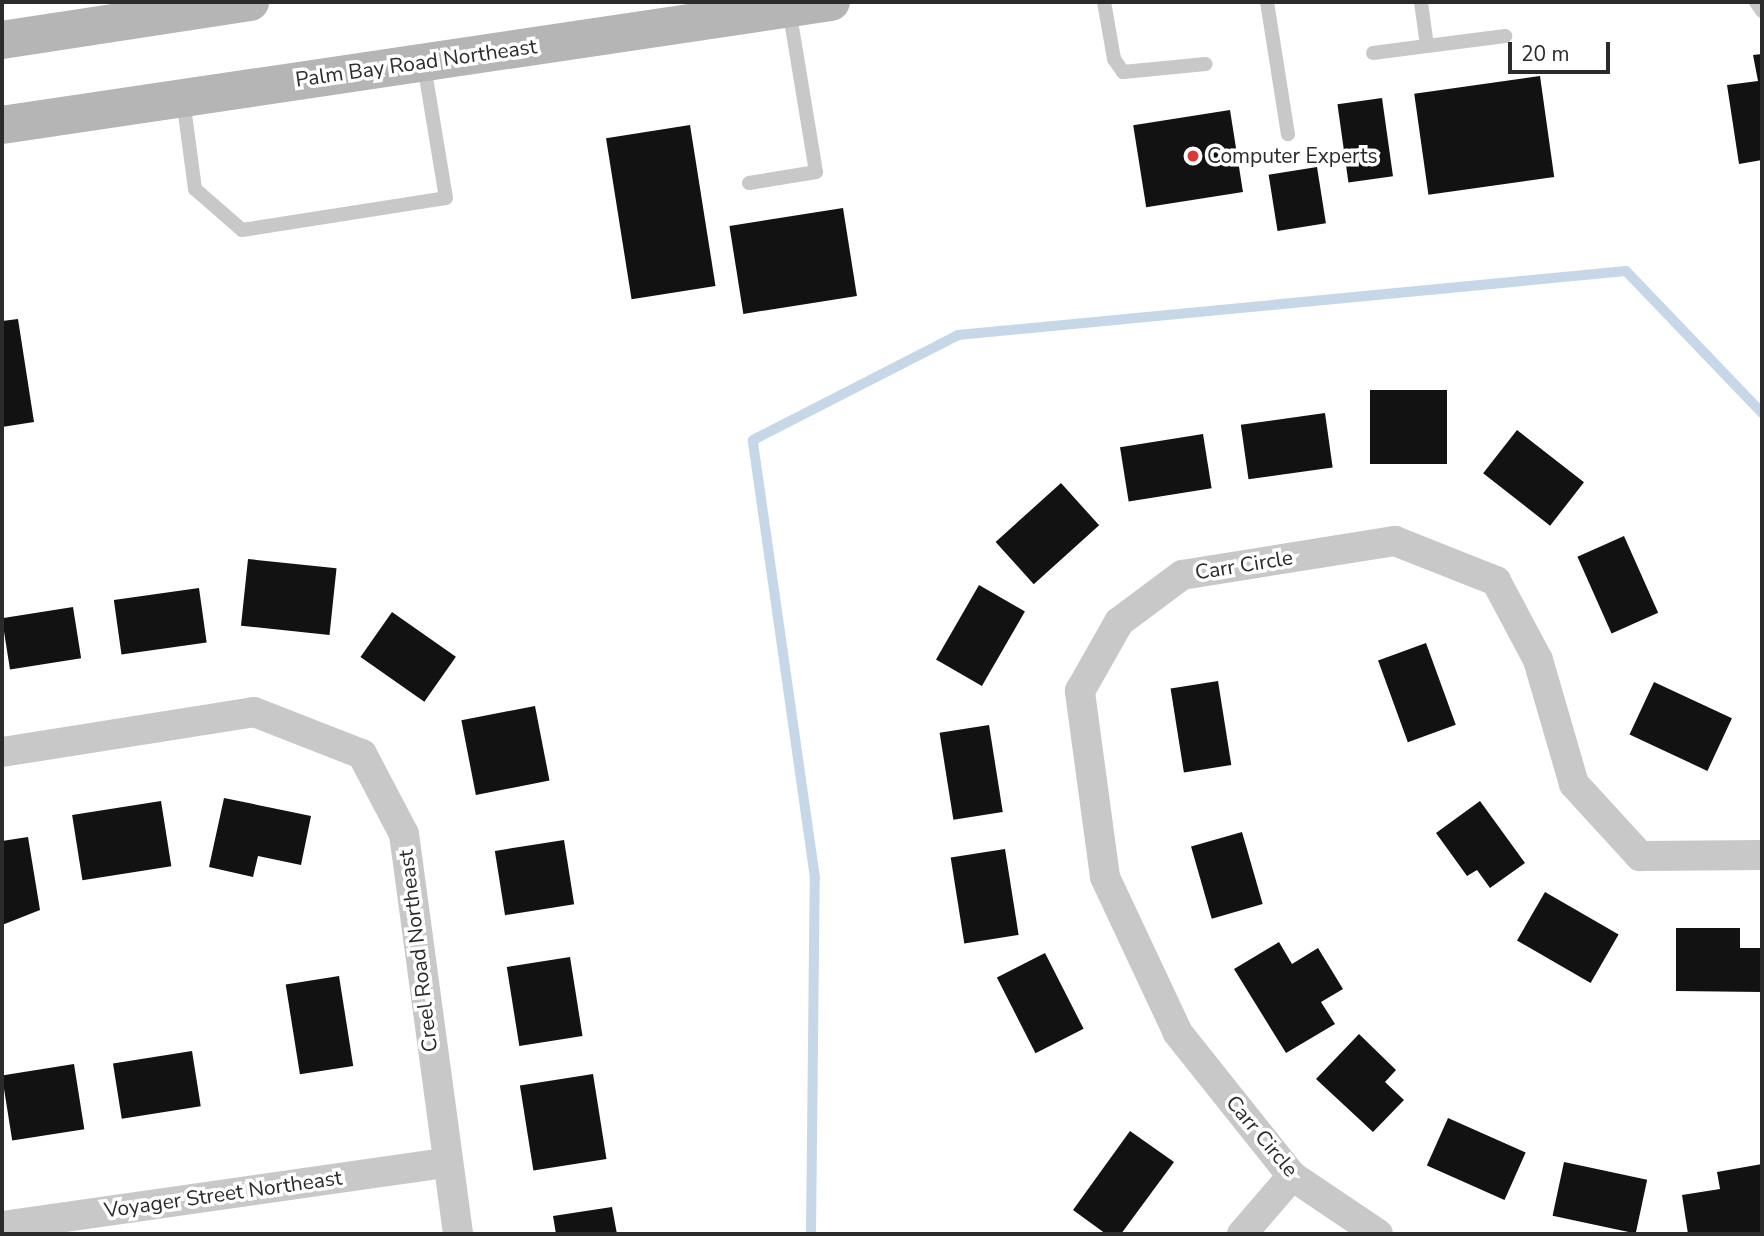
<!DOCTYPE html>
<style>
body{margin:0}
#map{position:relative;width:1764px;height:1236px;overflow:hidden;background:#fff;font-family:"Nunito Sans",sans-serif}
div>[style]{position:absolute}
.stream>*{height:10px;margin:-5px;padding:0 5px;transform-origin:5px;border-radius:5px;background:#c6d8e8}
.building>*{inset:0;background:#121212;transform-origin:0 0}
.service>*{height:14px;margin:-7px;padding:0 7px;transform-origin:7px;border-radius:7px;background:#c8c8c8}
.minor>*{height:30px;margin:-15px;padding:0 15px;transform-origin:15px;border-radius:15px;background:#c8c8c8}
.secondary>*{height:38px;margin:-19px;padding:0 19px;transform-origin:19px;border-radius:19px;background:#b5b5b5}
.dots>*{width:19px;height:19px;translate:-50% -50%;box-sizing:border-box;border:4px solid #fff;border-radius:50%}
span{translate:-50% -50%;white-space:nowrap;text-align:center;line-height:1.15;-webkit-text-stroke:7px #fff;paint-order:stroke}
.street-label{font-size:21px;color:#2b2b2b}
.poi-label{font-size:21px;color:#2b2b2b}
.left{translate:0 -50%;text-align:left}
.frame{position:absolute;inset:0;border:4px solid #2b2b2b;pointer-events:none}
.scale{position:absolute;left:1508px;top:42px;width:102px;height:32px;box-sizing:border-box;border:4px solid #2b2b2b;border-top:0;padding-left:9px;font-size:21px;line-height:24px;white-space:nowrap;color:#2b2b2b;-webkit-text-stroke:5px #fff;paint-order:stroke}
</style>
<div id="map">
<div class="stream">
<i style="left:811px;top:1234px;width:356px;rotate:-89.4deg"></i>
<i style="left:815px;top:878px;width:442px;rotate:-98.1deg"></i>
<i style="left:753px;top:440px;width:230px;rotate:-27.1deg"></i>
<i style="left:958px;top:335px;width:671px;rotate:-5.47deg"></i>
<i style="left:1626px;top:271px;width:197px;rotate:46.2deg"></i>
</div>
<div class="building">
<i style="clip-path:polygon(1762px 54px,1762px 160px,1739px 164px,1727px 85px,1758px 81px,1753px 55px)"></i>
<i style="left:1540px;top:76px;width:102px;height:127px;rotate:82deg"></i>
<i style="left:1382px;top:98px;width:79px;height:45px;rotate:82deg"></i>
<i style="left:1230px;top:110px;width:83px;height:98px;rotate:81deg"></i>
<i style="left:690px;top:125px;width:163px;height:85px;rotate:81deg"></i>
<i style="left:1317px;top:167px;width:57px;height:49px;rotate:81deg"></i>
<i style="left:843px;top:208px;width:89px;height:115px;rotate:81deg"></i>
<i style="clip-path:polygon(18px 319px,34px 422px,2px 427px,2px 321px)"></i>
<i style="left:1370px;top:390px;width:77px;height:74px"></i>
<i style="left:1325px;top:413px;width:55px;height:85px;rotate:82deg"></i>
<i style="left:1517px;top:430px;width:85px;height:55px;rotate:38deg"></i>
<i style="left:1203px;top:434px;width:55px;height:84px;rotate:81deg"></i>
<i style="left:1061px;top:483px;width:57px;height:88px;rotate:48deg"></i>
<i style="left:1624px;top:536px;width:84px;height:51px;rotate:66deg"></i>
<i style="left:248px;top:559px;width:89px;height:67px;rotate:6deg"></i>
<i style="left:979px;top:585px;width:53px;height:86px;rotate:30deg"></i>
<i style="left:199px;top:588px;width:55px;height:86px;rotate:82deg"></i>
<i style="left:73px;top:607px;width:52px;height:72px;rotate:81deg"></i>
<i style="left:392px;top:612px;width:78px;height:55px;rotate:35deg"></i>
<i style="left:1426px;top:643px;width:87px;height:51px;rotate:70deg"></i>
<i style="left:1218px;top:681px;width:85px;height:48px;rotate:81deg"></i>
<i style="left:1654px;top:682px;width:86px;height:58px;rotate:25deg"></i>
<i style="left:535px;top:706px;width:76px;height:75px;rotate:79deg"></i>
<i style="left:989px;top:725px;width:88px;height:50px;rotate:81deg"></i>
<i style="clip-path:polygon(224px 798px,311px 816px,301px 865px,258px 856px,253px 877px,209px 867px)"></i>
<i style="left:161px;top:801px;width:66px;height:90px;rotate:81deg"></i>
<i style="clip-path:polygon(1480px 801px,1525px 863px,1490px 888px,1477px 870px,1467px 876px,1436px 833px)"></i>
<i style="left:1242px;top:832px;width:75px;height:53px;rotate:74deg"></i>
<i style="clip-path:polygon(28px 837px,40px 910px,2px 925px,2px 841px)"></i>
<i style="left:564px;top:840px;width:65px;height:70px;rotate:81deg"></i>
<i style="left:1005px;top:849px;width:87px;height:55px;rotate:81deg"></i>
<i style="left:1545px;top:892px;width:85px;height:56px;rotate:30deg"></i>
<i style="clip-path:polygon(1676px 928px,1740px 928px,1740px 948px,1762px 948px,1762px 992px,1676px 991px)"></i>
<i style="clip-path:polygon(1279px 942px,1292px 964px,1318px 948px,1343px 989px,1321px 1002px,1335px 1024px,1286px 1053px,1234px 969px)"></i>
<i style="left:1045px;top:953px;width:85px;height:54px;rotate:63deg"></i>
<i style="left:570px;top:957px;width:80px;height:64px;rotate:81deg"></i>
<i style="left:339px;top:976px;width:91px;height:54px;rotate:81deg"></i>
<i style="clip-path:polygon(1359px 1034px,1396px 1070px,1385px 1082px,1404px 1100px,1373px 1132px,1316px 1079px)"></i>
<i style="left:192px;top:1051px;width:56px;height:80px;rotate:81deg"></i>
<i style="left:74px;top:1064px;width:66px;height:73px;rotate:81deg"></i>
<i style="left:593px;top:1074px;width:86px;height:74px;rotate:81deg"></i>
<i style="left:1448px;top:1118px;width:85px;height:52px;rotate:24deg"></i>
<i style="clip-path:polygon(1130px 1131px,1174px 1162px,1121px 1234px,1106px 1234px,1073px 1210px)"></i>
<i style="left:1564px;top:1162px;width:85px;height:55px;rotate:12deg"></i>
<i style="clip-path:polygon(1762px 1164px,1762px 1234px,1688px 1234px,1682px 1195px,1720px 1189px,1717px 1172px)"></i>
<i style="clip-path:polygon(612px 1207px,617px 1234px,556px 1234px,553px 1216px)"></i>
</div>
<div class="service">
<i style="left:1104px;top:2px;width:58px;rotate:80deg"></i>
<i style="left:1114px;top:59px;width:16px;rotate:55deg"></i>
<i style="left:1123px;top:72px;width:83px;rotate:-5.5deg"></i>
<i style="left:1267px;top:2px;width:134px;rotate:81deg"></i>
<i style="left:1421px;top:2px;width:44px;rotate:82.2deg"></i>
<i style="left:1427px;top:46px;width:79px;rotate:-7.3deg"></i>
<i style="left:1756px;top:2px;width:11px;rotate:56deg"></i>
<i style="left:1373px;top:53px;width:54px;rotate:-7.4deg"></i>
<i style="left:183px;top:99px;width:91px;rotate:82.4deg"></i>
<i style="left:195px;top:189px;width:62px;rotate:41.1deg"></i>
<i style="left:242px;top:230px;width:206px;rotate:-8.9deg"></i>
<i style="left:446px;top:198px;width:135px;rotate:-99.4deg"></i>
<i style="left:749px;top:183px;width:68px;rotate:-9.3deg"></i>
<i style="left:816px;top:172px;width:165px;rotate:-99.4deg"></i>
</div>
<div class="minor">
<i style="left:2px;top:752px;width:255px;rotate:-9deg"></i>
<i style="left:254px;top:712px;width:116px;rotate:21.3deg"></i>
<i style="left:362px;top:754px;width:90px;rotate:62.3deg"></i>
<i style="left:404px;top:834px;width:404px;rotate:82.3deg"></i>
<i style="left:2px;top:1226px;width:446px;rotate:-8.1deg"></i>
<i style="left:1242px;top:1234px;width:77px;rotate:-49.2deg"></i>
<i style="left:1378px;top:1234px;width:104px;rotate:-146deg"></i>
<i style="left:1292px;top:1176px;width:183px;rotate:-128.6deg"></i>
<i style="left:1178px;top:1033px;width:172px;rotate:-115.1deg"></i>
<i style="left:1105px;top:877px;width:188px;rotate:-97.7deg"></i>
<i style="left:1080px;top:691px;width:79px;rotate:-60.5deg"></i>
<i style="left:1119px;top:622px;width:79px;rotate:-36.7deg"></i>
<i style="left:1182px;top:575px;width:216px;rotate:-9.1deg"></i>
<i style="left:1395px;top:541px;width:109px;rotate:21.6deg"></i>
<i style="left:1496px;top:581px;width:89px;rotate:62deg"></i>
<i style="left:1538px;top:660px;width:129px;rotate:73.8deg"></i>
<i style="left:1574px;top:784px;width:98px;rotate:47.5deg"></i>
<i style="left:1640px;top:856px;width:122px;rotate:-0.5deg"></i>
</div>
<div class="secondary">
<i style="left:2px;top:40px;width:251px;rotate:-8.7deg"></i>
<i style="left:2px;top:125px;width:838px;rotate:-8.44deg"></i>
</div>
<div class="dots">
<i style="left:1193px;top:156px;background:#d93837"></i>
</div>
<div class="street-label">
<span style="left:416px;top:63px;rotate:-8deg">Palm Bay Road Northeast</span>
<span style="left:1244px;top:565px;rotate:-9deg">Carr Circle</span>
<span style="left:418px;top:951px;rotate:-97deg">Creel Road Northeast</span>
<span style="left:1262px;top:1136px;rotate:50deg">Carr Circle</span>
<span style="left:223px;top:1194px;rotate:-8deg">Voyager Street Northeast</span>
</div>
<div class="poi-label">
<span class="left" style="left:1207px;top:156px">Computer Experts</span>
</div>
<div class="frame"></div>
<div class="scale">20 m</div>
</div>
